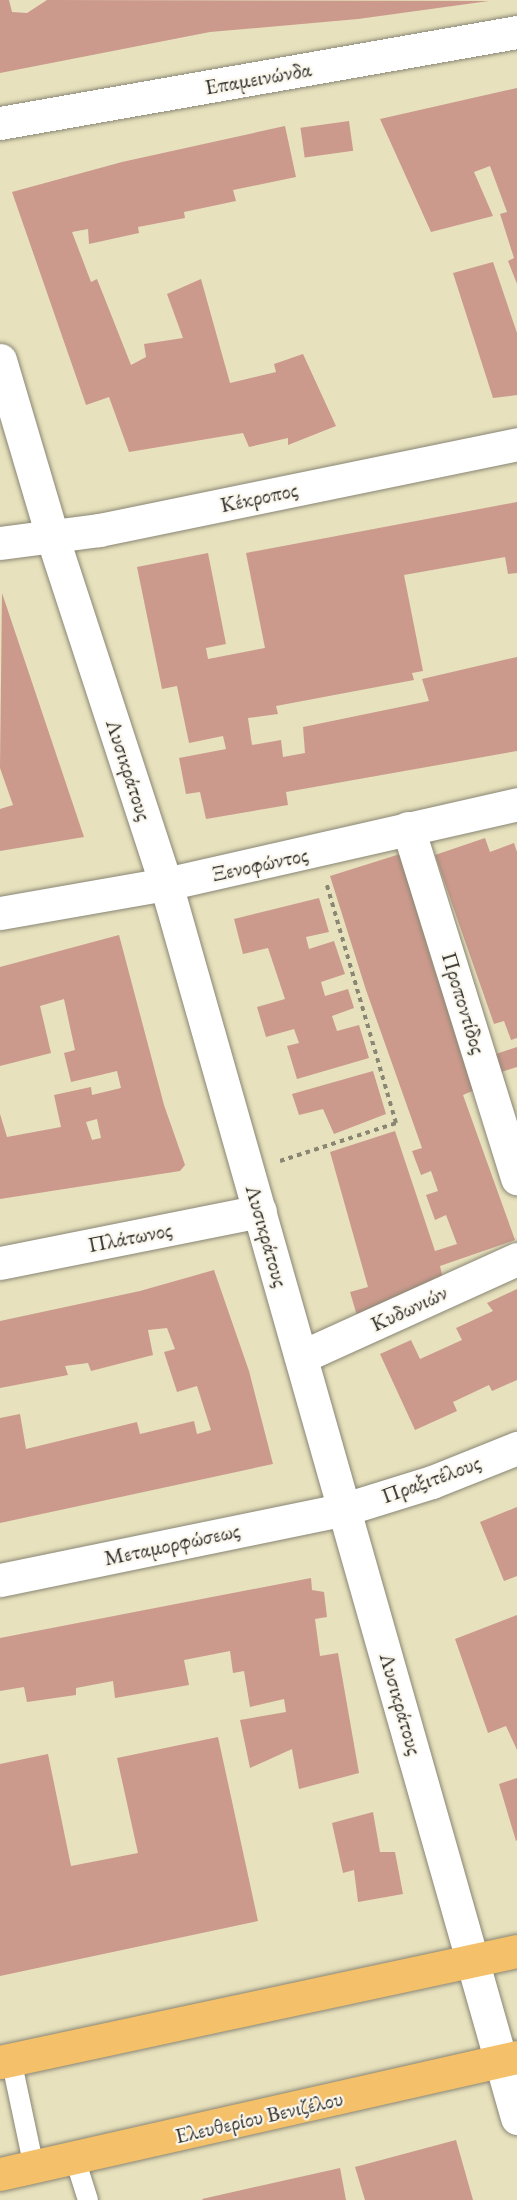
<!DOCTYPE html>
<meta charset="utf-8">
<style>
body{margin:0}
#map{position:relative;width:517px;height:2200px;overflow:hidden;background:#e7e1bd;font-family:"EB Garamond",serif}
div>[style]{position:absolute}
.building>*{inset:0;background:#cb9a8d;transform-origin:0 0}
.path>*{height:4px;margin-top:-2px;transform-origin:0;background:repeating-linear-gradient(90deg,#898674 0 4.5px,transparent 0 9px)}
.roads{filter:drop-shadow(0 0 2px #898674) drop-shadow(0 0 2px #898674)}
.service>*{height:20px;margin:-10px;padding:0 10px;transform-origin:10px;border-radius:10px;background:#fff}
.minor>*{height:33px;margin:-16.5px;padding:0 16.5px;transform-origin:16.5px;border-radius:16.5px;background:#fff}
.primary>*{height:33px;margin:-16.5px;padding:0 16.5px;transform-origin:16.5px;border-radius:16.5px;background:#f4c16a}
span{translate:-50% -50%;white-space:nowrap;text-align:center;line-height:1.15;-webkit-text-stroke:4.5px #fbf7ec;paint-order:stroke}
.street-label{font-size:22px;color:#2b2b2b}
</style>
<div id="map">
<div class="building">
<i style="clip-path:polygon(0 0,9px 0,12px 12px,27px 13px,47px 0,489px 1px,358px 19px,210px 32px,0 73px)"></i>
<i style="clip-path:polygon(517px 88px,517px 284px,508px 261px,514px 258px,500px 214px,507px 212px,490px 166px,474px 172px,493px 216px,431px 232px,380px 119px)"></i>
<i style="left:349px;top:121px;width:30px;height:49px;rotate:82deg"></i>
<i style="clip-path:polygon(285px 126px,296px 177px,233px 190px,236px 201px,184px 212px,185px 218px,138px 227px,139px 233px,89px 244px,88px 229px,72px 232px,91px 282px,97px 279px,131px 365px,146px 357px,144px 344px,183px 338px,167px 294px,201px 279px,230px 383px,276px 372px,274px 364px,303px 354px,336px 426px,288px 445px,288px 438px,249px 447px,243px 433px,129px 452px,109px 397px,86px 405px,12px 192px,122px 162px)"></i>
<i style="clip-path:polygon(493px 262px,517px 333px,517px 395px,493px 398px,453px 273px)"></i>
<i style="clip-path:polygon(517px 502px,517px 573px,508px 574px,505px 557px,404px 575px,423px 671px,412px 673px,414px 680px,276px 706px,278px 714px,248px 718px,252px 745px,281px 740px,283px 757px,305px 753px,303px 727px,429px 701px,422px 679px,517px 657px,517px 751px,286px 792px,288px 805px,206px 819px,200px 792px,186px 794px,179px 758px,226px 749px,223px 736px,189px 743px,177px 686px,162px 689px,137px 567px,208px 553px,226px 644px,206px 648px,208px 659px,265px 648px,246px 553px)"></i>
<i style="clip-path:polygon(2px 593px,84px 837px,0 851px,0 809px,13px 805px,0 768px)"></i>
<i style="clip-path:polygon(485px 838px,490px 852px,514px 843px,517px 852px,517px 1038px,511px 1040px,504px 1021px,494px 1024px,435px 855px)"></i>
<i style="clip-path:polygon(400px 854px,434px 968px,477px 1089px,463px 1095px,515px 1240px,440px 1266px,443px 1279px,358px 1319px,350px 1292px,368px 1287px,330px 1152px,395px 1131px,435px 1251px,457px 1244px,446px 1215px,435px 1220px,426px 1195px,438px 1191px,431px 1171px,421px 1175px,412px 1151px,422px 1148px,366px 990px,330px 876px)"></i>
<i style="clip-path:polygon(319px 898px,329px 932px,306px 937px,309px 949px,334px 941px,345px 974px,321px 982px,325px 996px,348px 989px,354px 1008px,332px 1016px,337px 1031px,359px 1025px,369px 1058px,297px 1079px,287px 1046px,299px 1043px,294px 1029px,266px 1037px,257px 1007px,285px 999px,268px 948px,243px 954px,234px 919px)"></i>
<i style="clip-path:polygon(evenodd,119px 935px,164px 1105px,185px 1165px,180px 1171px,0 1199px,0 1114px,7px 1137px,61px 1127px,54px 1095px,91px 1087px,92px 1095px,121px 1088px,117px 1071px,71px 1082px,64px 1053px,75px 1050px,64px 999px,40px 1006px,51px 1053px,0 1066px,0 967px,119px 935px,97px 1119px,101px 1138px,92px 1140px,86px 1122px,97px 1119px)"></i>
<i style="clip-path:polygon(517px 1047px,517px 1067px,501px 1072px,496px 1054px)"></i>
<i style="clip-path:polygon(373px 1071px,386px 1114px,334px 1134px,323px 1109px,299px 1115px,292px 1094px)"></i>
<i style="clip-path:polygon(214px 1270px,249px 1371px,273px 1464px,0 1523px,0 1418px,20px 1414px,26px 1449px,137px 1422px,140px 1434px,194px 1421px,197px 1434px,211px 1430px,197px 1386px,177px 1392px,164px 1352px,175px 1349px,167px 1328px,148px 1330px,153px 1355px,91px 1371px,88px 1363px,65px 1366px,68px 1375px,0 1388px,0 1321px,140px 1291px)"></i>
<i style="clip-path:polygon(517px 1289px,517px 1380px,492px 1391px,489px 1385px,453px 1402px,457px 1411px,415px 1430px,380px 1354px,411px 1340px,420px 1359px,462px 1340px,456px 1328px,493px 1311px,487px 1303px)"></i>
<i style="clip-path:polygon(517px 1507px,517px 1576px,504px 1581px,480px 1522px)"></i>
<i style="clip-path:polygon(311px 1578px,312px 1590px,324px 1592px,327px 1617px,315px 1619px,320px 1656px,338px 1653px,359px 1773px,299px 1789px,292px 1749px,250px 1768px,240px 1720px,286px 1712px,284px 1699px,250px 1707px,244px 1671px,233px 1673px,230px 1651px,184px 1660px,189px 1685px,115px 1698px,113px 1681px,76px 1688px,76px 1695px,27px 1702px,24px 1687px,0 1691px,0 1638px)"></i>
<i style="clip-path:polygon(517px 1615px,517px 1750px,506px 1726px,488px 1733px,455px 1639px)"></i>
<i style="clip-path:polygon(218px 1737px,258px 1921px,0 1976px,0 1764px,48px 1754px,71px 1866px,138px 1853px,117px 1758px)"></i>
<i style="clip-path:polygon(517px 1778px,517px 1840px,516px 1841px,499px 1784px)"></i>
<i style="clip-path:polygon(373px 1812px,380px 1852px,395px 1852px,403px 1894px,358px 1902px,354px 1870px,343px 1873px,332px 1823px)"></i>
<i style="clip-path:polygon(456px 2140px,473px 2200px,365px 2200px,355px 2167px)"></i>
<i style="clip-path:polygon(340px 2168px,346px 2200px,203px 2200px,202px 2199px)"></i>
</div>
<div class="path">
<i style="left:280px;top:1161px;width:122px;rotate:-18.1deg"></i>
<i style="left:396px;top:1123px;width:251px;rotate:-106.2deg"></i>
</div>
<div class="roads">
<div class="service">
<i style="left:11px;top:2059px;width:110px;rotate:78deg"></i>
<i style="left:75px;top:2159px;width:43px;rotate:72.4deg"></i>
</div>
<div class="minor">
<i style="left:0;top:123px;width:525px;rotate:-9.98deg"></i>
<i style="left:0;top:360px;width:184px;rotate:73.5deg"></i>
<i style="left:52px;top:536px;width:366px;rotate:71.9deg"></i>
<i style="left:166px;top:884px;width:1283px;rotate:74.12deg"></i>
<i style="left:0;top:543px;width:100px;rotate:-7.5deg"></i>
<i style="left:99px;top:530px;width:427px;rotate:-11.6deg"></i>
<i style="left:408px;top:828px;width:367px;rotate:72.7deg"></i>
<i style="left:0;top:913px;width:169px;rotate:-9.9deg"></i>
<i style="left:166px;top:884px;width:360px;rotate:-12.8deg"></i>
<i style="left:0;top:1263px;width:265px;rotate:-11.3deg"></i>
<i style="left:301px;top:1357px;width:237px;rotate:-24.4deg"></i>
<i style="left:0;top:1580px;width:352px;rotate:-11.6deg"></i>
<i style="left:345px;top:1509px;width:91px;rotate:-17.2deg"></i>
<i style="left:432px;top:1482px;width:92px;rotate:-21.8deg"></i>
</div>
<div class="primary">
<i style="left:0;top:2062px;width:529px;rotate:-12.12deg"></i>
<i style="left:0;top:2174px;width:530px;rotate:-12.75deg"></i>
</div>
</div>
<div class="street-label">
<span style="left:258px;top:78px;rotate:-10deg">Επαμεινώνδα</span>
<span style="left:259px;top:497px;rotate:-12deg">Κέκροπος</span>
<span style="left:129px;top:770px;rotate:72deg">Λυσικράτους</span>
<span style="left:260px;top:864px;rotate:-12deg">Ξενοφώντος</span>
<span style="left:464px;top:1003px;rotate:73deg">Προποντίδος</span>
<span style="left:267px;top:1236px;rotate:74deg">Λυσικράτους</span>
<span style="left:130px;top:1237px;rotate:-11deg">Πλάτωνος</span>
<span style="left:409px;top:1308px;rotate:-25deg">Κυδωνιών</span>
<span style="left:431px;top:1479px;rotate:-20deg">Πραξιτέλους</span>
<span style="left:172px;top:1544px;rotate:-12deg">Μεταμορφώσεως</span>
<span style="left:401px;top:1704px;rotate:74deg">Λυσικράτους</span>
<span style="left:259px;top:2117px;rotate:-13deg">Ελευθερίου Βενιζέλου</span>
</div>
</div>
